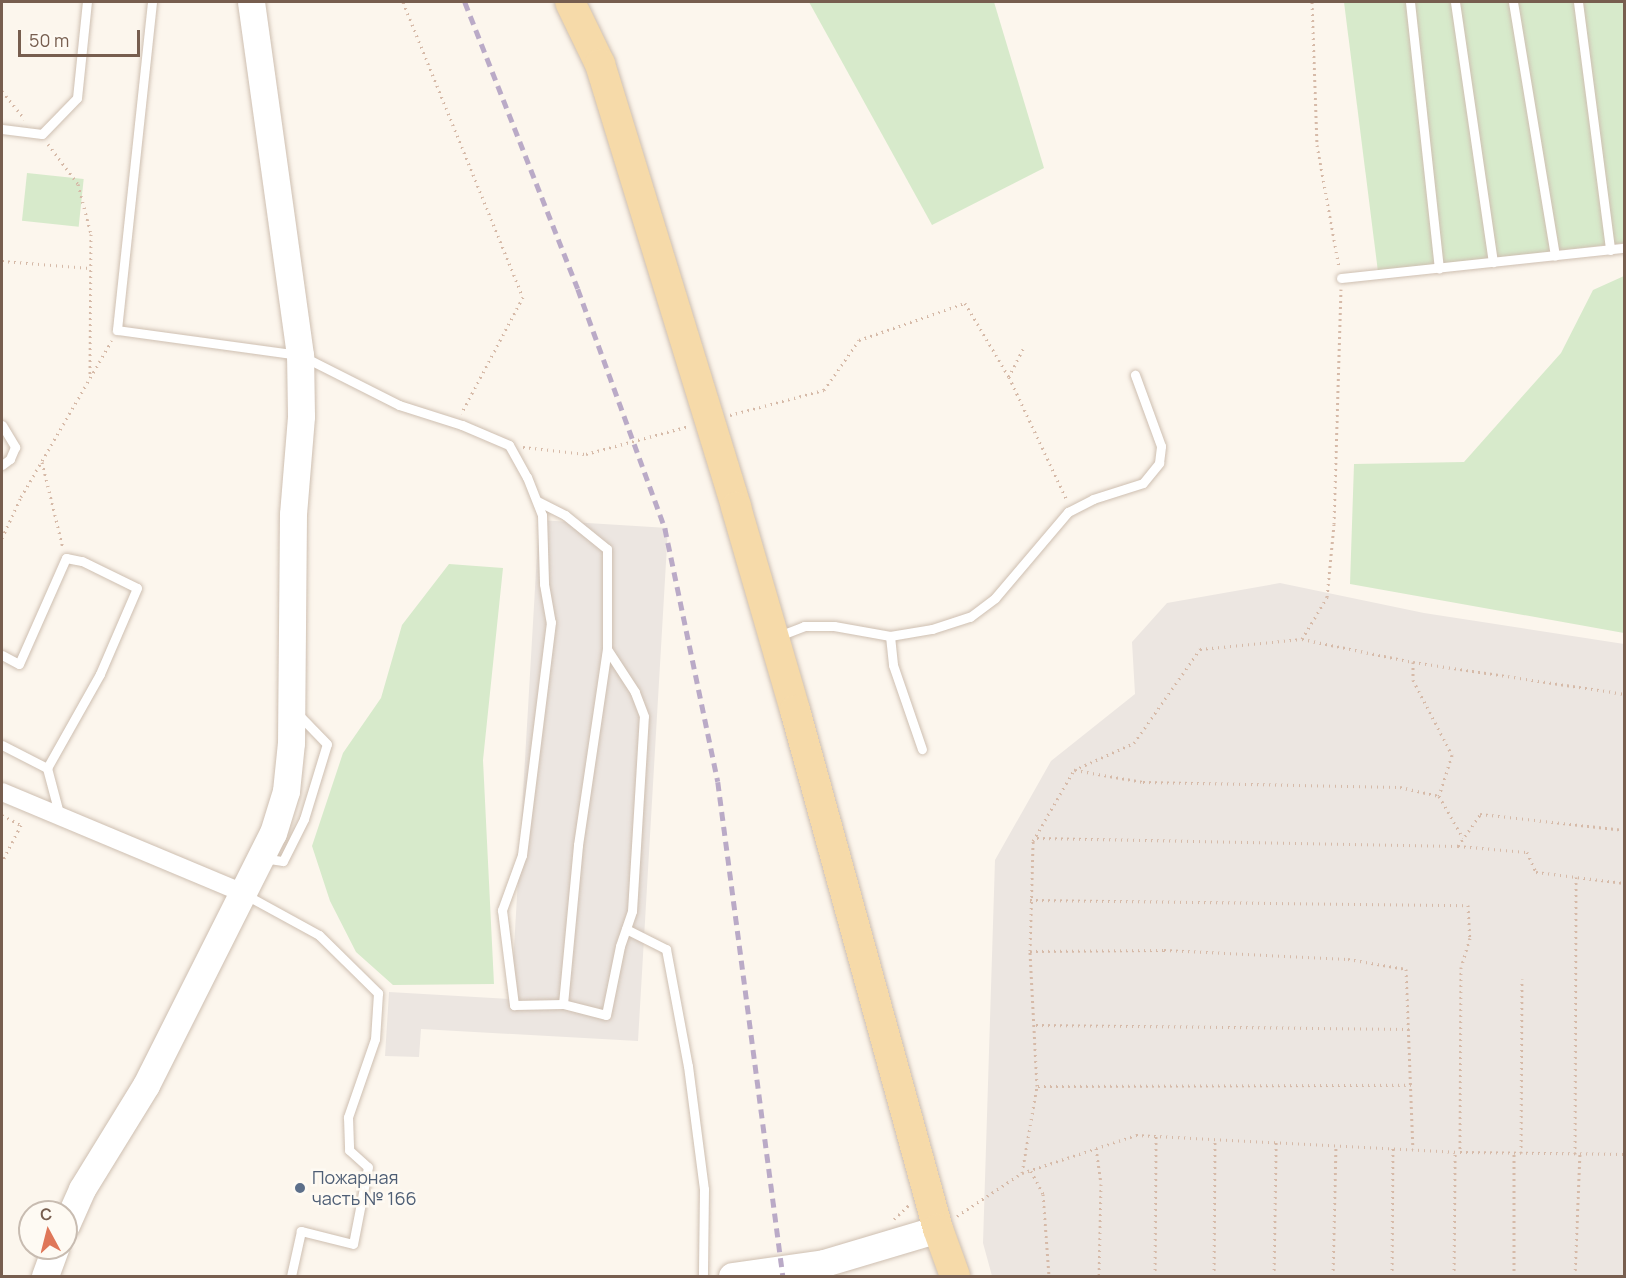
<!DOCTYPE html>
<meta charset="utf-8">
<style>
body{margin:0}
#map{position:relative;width:1626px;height:1278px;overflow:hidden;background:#fcf6ed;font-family:Manrope,sans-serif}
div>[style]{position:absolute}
.industrial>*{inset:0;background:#ece6e1}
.green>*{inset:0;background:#d7eacb;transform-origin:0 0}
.path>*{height:3px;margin-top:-1.5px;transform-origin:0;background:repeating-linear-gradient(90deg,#d6baa8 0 1.5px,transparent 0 6px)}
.roads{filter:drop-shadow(0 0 2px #cebfb1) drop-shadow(0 0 2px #cebfb1)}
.lane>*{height:9px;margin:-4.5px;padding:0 4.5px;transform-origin:4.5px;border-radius:4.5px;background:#fff}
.street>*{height:18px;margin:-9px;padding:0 9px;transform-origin:9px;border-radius:9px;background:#fff}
.secondary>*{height:27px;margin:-13.5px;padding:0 13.5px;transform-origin:13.5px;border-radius:13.5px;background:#fff}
.primary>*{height:30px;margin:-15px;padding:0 15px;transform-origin:15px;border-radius:15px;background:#f6daa9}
.rail>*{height:4.5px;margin-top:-2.25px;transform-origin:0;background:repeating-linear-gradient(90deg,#baaac7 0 9px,transparent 0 15px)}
.dots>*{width:16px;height:16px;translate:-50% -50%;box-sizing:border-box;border:3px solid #fefaf3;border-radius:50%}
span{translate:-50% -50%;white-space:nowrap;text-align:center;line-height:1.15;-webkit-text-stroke:5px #fefaf3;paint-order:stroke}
.service-label{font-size:18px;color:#4e5e75}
.left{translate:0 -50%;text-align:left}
.frame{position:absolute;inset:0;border:3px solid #775e4f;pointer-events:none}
.north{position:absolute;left:18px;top:1200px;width:60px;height:60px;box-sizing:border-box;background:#fefaf3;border:2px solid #c8bcb1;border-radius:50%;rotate:353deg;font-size:16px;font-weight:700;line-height:24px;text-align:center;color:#775e4f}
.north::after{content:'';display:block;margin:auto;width:21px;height:27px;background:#df7759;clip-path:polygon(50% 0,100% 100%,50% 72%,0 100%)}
.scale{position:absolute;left:18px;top:30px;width:122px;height:27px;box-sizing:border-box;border:3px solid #775e4f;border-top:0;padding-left:8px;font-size:18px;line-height:21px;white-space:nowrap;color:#775e4f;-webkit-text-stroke:4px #fefaf3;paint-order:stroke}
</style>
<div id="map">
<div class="industrial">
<i style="clip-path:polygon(539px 520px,668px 528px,638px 1041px,421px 1029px,419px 1057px,385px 1056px,389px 992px,511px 999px)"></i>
<i style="clip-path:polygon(1280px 583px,1424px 613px,1624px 644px,1624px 1276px,992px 1276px,983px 1243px,995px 860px,1051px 761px,1135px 694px,1132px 642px,1167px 603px)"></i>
</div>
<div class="green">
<i style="clip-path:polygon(809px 2px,994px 2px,1044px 168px,932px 225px)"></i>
<i style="clip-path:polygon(1344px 2px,1624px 2px,1624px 243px,1378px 272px)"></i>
<i style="left:27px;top:173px;width:57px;height:48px;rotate:6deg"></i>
<i style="clip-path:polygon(1624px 276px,1624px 633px,1350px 584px,1354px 464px,1464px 462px,1561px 353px,1593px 290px)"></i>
<i style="clip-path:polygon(449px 564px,503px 568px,483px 760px,494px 984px,393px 985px,356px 952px,330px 901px,312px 846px,343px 753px,381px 698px,402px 625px)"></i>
</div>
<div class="path">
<i style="left:403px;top:2px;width:318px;rotate:67.9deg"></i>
<i style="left:523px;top:297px;width:132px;rotate:117.9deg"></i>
<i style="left:1312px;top:2px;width:143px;rotate:88deg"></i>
<i style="left:1317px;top:145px;width:124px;rotate:79.8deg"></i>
<i style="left:2px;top:91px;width:36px;rotate:51deg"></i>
<i style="left:48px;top:144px;width:50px;rotate:53.1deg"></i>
<i style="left:78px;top:184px;width:52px;rotate:75.4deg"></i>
<i style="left:91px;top:234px;width:143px;rotate:90.4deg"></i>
<i style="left:2px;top:261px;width:88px;rotate:4.5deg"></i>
<i style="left:1023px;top:349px;width:31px;rotate:117deg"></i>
<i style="left:1009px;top:377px;width:136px;rotate:64.8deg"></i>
<i style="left:730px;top:415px;width:97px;rotate:-14.9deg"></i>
<i style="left:824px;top:390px;width:61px;rotate:-55deg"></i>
<i style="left:859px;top:340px;width:112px;rotate:-19.2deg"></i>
<i style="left:965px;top:303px;width:86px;rotate:59.3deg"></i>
<i style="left:523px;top:447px;width:63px;rotate:6.3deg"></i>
<i style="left:586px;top:454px;width:107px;rotate:-15.2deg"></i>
<i style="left:42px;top:462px;width:89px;rotate:76.3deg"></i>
<i style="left:2px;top:538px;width:45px;rotate:-65.1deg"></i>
<i style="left:21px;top:497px;width:181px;rotate:-59.9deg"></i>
<i style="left:1302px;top:639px;width:113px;rotate:11.7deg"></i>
<i style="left:1413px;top:662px;width:213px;rotate:8.6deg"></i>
<i style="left:1413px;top:662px;width:18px;rotate:90deg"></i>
<i style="left:1413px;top:680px;width:85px;rotate:62.5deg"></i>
<i style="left:1452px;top:755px;width:43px;rotate:107.6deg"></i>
<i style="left:1075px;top:770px;width:69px;rotate:10deg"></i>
<i style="left:1143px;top:782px;width:257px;rotate:1.1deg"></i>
<i style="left:1400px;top:787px;width:40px;rotate:13deg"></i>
<i style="left:1439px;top:796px;width:48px;rotate:60.3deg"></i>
<i style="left:2px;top:815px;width:21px;rotate:28deg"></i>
<i style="left:21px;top:825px;width:42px;rotate:117.2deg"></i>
<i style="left:1037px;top:838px;width:421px;rotate:1.1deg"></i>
<i style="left:1458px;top:846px;width:69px;rotate:5deg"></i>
<i style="left:1527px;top:852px;width:22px;rotate:66deg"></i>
<i style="left:1536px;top:872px;width:89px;rotate:7.1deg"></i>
<i style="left:1458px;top:846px;width:39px;rotate:-55deg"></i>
<i style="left:1480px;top:814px;width:145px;rotate:6.3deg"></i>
<i style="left:1030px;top:900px;width:438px;rotate:0.7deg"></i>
<i style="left:1468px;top:905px;width:33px;rotate:87deg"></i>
<i style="left:1470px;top:938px;width:30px;rotate:107deg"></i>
<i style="left:1461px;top:967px;width:185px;rotate:90.3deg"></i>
<i style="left:1030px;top:951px;width:134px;rotate:-0.4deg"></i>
<i style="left:1164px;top:950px;width:184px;rotate:2.8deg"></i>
<i style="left:1348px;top:959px;width:59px;rotate:9.8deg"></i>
<i style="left:1406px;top:969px;width:180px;rotate:87.8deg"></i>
<i style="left:1036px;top:1025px;width:373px;rotate:0.6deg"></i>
<i style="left:1038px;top:1086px;width:373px;rotate:-0.2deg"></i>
<i style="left:1096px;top:1148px;width:36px;rotate:82deg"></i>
<i style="left:1101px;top:1184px;width:92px;rotate:91.2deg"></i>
<i style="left:1521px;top:1153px;width:174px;rotate:-89.7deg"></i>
<i style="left:1575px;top:1154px;width:277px;rotate:-89.8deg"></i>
<i style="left:1031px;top:1171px;width:26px;rotate:62deg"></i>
<i style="left:1043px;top:1194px;width:82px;rotate:85.8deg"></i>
<i style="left:1022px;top:1173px;width:120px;rotate:-18.4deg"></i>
<i style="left:1136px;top:1135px;width:324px;rotate:3deg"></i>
<i style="left:1460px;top:1152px;width:164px;rotate:0.7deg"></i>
<i style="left:957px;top:1216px;width:78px;rotate:-33.5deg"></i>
<i style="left:1022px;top:1173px;width:88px;rotate:-80.2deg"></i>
<i style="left:1037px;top:1086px;width:135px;rotate:-93deg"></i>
<i style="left:1030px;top:951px;width:110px;rotate:-88.4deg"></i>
<i style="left:1033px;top:841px;width:82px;rotate:-60deg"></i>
<i style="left:1074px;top:770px;width:66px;rotate:-24.2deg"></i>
<i style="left:1134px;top:743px;width:115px;rotate:-54.9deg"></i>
<i style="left:1200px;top:649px;width:102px;rotate:-5.6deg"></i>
<i style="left:1302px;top:639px;width:49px;rotate:-59.2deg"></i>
<i style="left:1327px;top:597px;width:73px;rotate:-84.5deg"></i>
<i style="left:1334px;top:524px;width:235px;rotate:-88.3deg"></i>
<i style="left:894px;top:1219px;width:21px;rotate:-43deg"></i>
<i style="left:1155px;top:1276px;width:140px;rotate:-89.6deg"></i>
<i style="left:1214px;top:1276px;width:137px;rotate:-89.6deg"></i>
<i style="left:1274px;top:1276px;width:134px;rotate:-89.1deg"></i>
<i style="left:1333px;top:1276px;width:131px;rotate:-88.7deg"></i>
<i style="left:1392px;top:1276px;width:128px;rotate:-89.6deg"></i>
<i style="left:1454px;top:1276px;width:124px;rotate:-89.5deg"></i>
<i style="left:1514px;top:1276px;width:123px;rotate:-90deg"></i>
<i style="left:1575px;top:1276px;width:122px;rotate:-87.7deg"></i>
</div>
<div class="roads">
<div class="lane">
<i style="left:152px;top:2px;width:330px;rotate:96.1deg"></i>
<i style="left:117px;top:330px;width:185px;rotate:7.8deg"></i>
<i style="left:300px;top:355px;width:111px;rotate:26.8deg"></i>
<i style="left:399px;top:405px;width:66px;rotate:17.6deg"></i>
<i style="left:462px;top:425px;width:51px;rotate:23.1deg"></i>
<i style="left:509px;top:445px;width:37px;rotate:61deg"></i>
<i style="left:527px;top:477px;width:41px;rotate:68.5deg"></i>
<i style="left:542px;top:515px;width:69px;rotate:88.3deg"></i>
<i style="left:544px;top:584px;width:39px;rotate:80deg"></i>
<i style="left:551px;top:622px;width:235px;rotate:97.1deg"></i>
<i style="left:522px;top:855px;width:59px;rotate:110deg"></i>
<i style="left:502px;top:910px;width:96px;rotate:82.8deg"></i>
<i style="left:514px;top:1005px;width:49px;rotate:-1.2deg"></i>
<i style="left:563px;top:1004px;width:160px;rotate:-84.6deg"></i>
<i style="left:578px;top:845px;width:198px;rotate:-81.6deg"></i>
<i style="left:607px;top:649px;width:100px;rotate:-90deg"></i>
<i style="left:607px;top:549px;width:54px;rotate:-141deg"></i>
<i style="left:565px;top:515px;width:31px;rotate:-153deg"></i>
<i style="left:1410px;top:2px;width:268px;rotate:83.8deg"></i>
<i style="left:1455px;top:2px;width:263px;rotate:81.7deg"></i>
<i style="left:1513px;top:2px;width:257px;rotate:80.6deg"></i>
<i style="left:1578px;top:2px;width:250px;rotate:82.6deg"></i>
<i style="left:2px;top:129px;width:40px;rotate:7.1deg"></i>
<i style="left:42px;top:134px;width:50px;rotate:-45.8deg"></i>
<i style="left:77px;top:98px;width:97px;rotate:-84.1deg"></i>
<i style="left:1341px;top:278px;width:285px;rotate:-6.1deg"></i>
<i style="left:2px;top:425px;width:26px;rotate:59deg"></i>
<i style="left:15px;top:447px;width:13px;rotate:113deg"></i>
<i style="left:10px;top:459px;width:10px;rotate:143deg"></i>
<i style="left:890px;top:636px;width:29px;rotate:84deg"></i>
<i style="left:893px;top:665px;width:89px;rotate:71deg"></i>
<i style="left:776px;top:637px;width:30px;rotate:-21deg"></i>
<i style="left:804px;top:626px;width:30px"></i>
<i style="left:834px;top:626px;width:57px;rotate:10.1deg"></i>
<i style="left:890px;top:636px;width:43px;rotate:-9.5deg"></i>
<i style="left:932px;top:629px;width:40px;rotate:-18deg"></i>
<i style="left:970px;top:617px;width:31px;rotate:-37deg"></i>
<i style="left:995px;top:598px;width:113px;rotate:-49.7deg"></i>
<i style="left:1068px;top:512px;width:28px;rotate:-27deg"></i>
<i style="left:1093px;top:499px;width:52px;rotate:-17.7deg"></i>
<i style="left:1143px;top:483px;width:26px;rotate:-51deg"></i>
<i style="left:1159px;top:463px;width:17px;rotate:-83deg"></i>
<i style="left:1161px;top:446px;width:76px;rotate:-110.1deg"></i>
<i style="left:2px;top:655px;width:19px;rotate:28deg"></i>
<i style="left:19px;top:664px;width:116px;rotate:-66.1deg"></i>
<i style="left:66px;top:558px;width:16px;rotate:11deg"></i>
<i style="left:82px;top:561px;width:61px;rotate:26.1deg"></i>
<i style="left:137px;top:588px;width:94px;rotate:113.3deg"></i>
<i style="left:100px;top:674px;width:108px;rotate:119.4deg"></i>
<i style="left:2px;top:745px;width:51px;rotate:27.1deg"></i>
<i style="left:47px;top:768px;width:51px;rotate:75.1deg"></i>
<i style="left:263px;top:858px;width:20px;rotate:9deg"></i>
<i style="left:283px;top:861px;width:47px;rotate:-63.4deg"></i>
<i style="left:304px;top:819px;width:78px;rotate:-73deg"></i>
<i style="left:327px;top:744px;width:42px;rotate:-134deg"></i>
<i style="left:246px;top:895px;width:83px;rotate:28.7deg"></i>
<i style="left:319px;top:935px;width:83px;rotate:44.5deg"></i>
<i style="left:378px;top:993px;width:46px;rotate:93.7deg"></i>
<i style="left:375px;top:1039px;width:83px;rotate:109.1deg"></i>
<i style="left:348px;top:1117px;width:33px;rotate:88deg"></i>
<i style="left:349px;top:1150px;width:25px;rotate:42deg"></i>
<i style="left:368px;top:1167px;width:78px;rotate:101deg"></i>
<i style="left:353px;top:1244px;width:54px;rotate:-166deg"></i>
<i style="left:301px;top:1231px;width:46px;rotate:102.5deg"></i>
<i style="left:626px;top:929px;width:45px;rotate:26.6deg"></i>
<i style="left:666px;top:949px;width:119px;rotate:79.4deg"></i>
<i style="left:688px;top:1066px;width:124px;rotate:82.6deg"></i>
<i style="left:704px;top:1189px;width:87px;rotate:90.7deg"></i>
<i style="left:563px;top:1004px;width:44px;rotate:14.3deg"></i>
<i style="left:606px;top:1015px;width:70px;rotate:-78.5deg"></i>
<i style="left:620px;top:946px;width:37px;rotate:-71deg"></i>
<i style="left:632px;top:911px;width:195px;rotate:-86.5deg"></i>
<i style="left:644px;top:716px;width:26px;rotate:-111deg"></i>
<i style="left:635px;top:692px;width:51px;rotate:-123.1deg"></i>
</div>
<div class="street">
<i style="left:2px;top:792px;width:261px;rotate:22.7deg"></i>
</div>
<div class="secondary">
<i style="left:66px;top:1225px;width:39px;rotate:-66deg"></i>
<i style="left:82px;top:1189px;width:122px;rotate:-58.4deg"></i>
<i style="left:146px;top:1085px;width:282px;rotate:-63.3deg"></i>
<i style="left:273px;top:833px;width:44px;rotate:-72.8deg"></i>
<i style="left:286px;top:791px;width:48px;rotate:-84.1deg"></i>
<i style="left:291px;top:743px;width:229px;rotate:-89.5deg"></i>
<i style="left:293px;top:514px;width:98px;rotate:-85.3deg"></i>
<i style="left:301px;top:416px;width:61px;rotate:-90.9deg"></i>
<i style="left:300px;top:355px;width:356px;rotate:-97.9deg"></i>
<i style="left:45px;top:1276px;width:30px;rotate:-70deg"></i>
<i style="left:732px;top:1276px;width:93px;rotate:-8deg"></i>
<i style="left:824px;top:1263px;width:119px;rotate:-16.6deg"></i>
</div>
<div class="primary">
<i style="left:570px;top:2px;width:69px;rotate:64.2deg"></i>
<i style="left:600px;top:64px;width:463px;rotate:72.9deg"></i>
<i style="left:736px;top:507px;width:211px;rotate:73.8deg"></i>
<i style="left:795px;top:710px;width:538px;rotate:74.6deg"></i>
<i style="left:938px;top:1229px;width:50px;rotate:70.1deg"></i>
</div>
</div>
<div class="rail">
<i style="left:465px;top:2px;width:308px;rotate:68.5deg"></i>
<i style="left:578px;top:289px;width:254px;rotate:70deg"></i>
<i style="left:665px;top:528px;width:259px;rotate:78.2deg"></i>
<i style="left:718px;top:782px;width:498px;rotate:82.5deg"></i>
</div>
<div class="dots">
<i style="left:300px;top:1188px;background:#5c6f8a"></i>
</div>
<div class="service-label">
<span class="left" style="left:312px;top:1188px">Пожарная<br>часть № 166</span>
</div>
<div class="frame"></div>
<div class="north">С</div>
<div class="scale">50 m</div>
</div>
